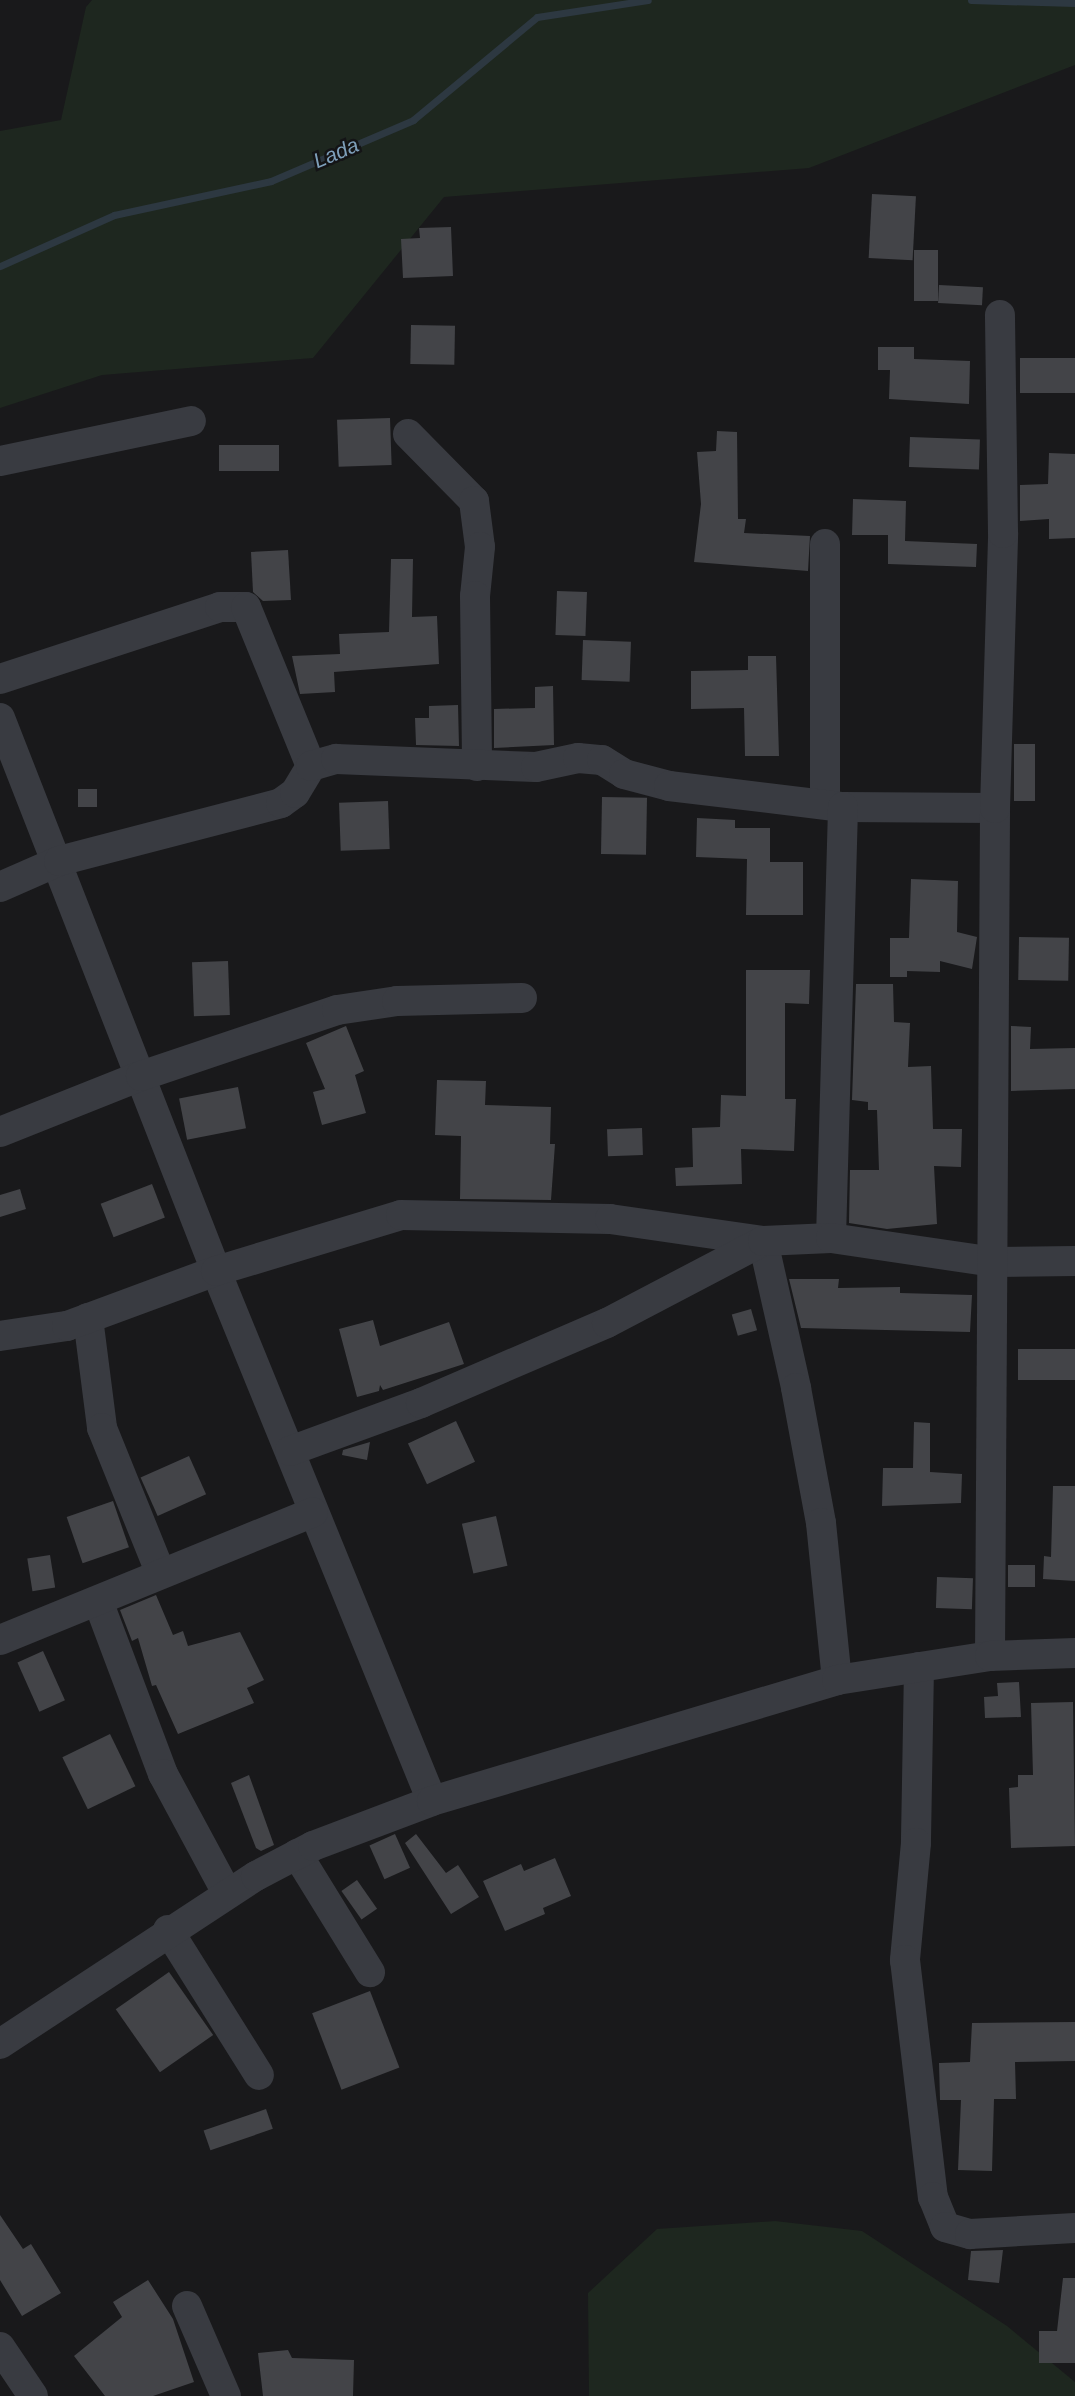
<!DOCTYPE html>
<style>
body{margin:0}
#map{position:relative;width:1075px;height:2396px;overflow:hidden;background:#19191b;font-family:Arial,sans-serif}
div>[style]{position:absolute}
.green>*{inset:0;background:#1e271f}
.stream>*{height:7px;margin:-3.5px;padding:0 3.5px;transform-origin:3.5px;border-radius:3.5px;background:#2d3841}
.building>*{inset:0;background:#434448;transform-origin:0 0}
.minor>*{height:30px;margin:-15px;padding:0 15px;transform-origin:15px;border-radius:15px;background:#393b41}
span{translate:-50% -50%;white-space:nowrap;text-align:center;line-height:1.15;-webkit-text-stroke:5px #141416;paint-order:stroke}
.water-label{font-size:21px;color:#7e9fba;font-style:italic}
</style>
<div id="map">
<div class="green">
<i style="clip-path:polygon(92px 0,1075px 0,1075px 65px,809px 168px,444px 197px,313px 358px,102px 375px,0 408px,0 131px,61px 120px,86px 7px)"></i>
<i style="clip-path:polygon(775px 2221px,862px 2231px,1007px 2326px,1075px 2382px,1075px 2396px,589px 2396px,588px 2293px,657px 2229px)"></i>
</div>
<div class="stream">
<i style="left:971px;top:0;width:104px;rotate:1.7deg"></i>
<i style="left:0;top:266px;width:125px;rotate:-24.1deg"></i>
<i style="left:114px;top:215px;width:161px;rotate:-12.2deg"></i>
<i style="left:271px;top:181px;width:155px;rotate:-23.2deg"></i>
<i style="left:413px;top:120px;width:161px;rotate:-39.7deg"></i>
<i style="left:537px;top:17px;width:112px;rotate:-8.7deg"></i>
</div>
<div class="building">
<i style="left:872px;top:194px;width:44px;height:64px;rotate:3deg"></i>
<i style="clip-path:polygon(451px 227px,453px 276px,403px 278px,401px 239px,420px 238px,419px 228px)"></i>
<i style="left:914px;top:250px;width:24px;height:51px"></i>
<i style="left:939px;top:285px;width:44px;height:18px;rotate:3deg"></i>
<i style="left:411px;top:325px;width:44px;height:39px;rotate:1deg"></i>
<i style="clip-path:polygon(878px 347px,914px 347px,914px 359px,970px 361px,969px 404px,889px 399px,890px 370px,878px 370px)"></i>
<i style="left:1020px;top:358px;width:55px;height:35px"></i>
<i style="left:390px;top:418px;width:47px;height:53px;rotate:88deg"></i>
<i style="clip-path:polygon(717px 431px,737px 432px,738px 519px,746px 519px,744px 533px,810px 536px,808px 571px,694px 562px,701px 504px,697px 452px,716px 451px)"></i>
<i style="left:910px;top:437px;width:70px;height:30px;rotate:2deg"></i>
<i style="left:219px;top:445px;width:60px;height:26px"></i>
<i style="clip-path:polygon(1049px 453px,1075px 454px,1075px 538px,1049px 539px,1049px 519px,1020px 521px,1020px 485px,1048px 484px)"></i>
<i style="clip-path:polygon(853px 499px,906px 501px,905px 541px,977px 544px,976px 567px,888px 564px,888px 535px,852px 535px)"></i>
<i style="clip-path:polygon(288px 550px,291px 600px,263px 601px,253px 592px,251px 552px)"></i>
<i style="clip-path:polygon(391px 559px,413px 559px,412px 617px,437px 616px,439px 664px,334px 672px,335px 692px,300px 694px,292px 656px,340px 654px,339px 634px,389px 632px)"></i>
<i style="left:557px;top:591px;width:30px;height:44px;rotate:2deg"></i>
<i style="left:583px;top:640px;width:48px;height:40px;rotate:2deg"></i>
<i style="clip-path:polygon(748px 656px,776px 656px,779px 756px,745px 756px,744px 708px,691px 709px,691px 671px,748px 670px)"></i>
<i style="clip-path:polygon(553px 686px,554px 745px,494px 748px,494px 709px,535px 708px,535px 687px)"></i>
<i style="clip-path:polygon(458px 705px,459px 746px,416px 745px,415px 718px,429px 718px,429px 706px)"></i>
<i style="left:1014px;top:744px;width:21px;height:57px"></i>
<i style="left:78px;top:789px;width:19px;height:18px"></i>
<i style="left:602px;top:797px;width:45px;height:57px;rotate:1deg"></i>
<i style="left:388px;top:801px;width:48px;height:49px;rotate:88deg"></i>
<i style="clip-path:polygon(697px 818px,735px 820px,735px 828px,770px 828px,770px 862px,803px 862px,803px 915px,746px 915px,747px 859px,696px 857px)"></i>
<i style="clip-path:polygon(911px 879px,958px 881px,957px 932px,977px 937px,972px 969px,940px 961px,940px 972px,907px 971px,907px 977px,890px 977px,890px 938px,909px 938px)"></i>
<i style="left:1019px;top:937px;width:50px;height:43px;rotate:1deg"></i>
<i style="left:228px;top:961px;width:54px;height:36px;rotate:88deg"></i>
<i style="clip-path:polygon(746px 970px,810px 970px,809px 1004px,785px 1003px,785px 1099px,796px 1099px,794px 1151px,741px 1149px,742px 1184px,676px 1186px,675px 1168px,693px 1167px,692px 1128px,720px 1127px,721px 1095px,746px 1096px)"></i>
<i style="clip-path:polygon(856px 984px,893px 984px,894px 1022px,910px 1023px,908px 1067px,931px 1066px,933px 1129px,962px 1129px,961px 1167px,934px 1166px,937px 1224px,887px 1229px,849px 1223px,850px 1170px,879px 1170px,877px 1110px,868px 1110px,868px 1102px,852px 1100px)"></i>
<i style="clip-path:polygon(346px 1026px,364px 1071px,355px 1075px,366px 1113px,322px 1125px,313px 1092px,325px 1089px,306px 1043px)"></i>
<i style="clip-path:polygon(1011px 1026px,1031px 1027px,1030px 1049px,1075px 1048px,1075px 1089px,1011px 1091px)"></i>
<i style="clip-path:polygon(437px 1080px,486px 1081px,485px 1105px,551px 1107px,550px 1144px,555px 1144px,551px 1200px,460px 1199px,461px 1136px,435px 1135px)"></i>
<i style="left:238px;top:1087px;width:42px;height:60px;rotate:79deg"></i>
<i style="left:642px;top:1128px;width:27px;height:35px;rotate:88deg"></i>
<i style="left:152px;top:1184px;width:36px;height:55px;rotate:69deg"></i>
<i style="clip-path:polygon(20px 1189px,26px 1209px,0 1217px,0 1195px)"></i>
<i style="clip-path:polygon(789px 1279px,839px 1279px,838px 1288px,900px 1287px,900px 1293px,972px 1295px,970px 1332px,801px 1328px)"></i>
<i style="left:751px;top:1309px;width:22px;height:20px;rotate:74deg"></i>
<i style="clip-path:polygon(373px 1320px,380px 1346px,449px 1322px,464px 1364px,383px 1390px,380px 1385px,379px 1391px,357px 1397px,339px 1329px)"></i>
<i style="left:1075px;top:1349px;width:31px;height:57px;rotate:90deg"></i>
<i style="left:456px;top:1421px;width:45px;height:53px;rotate:65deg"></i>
<i style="clip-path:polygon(914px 1422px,930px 1423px,930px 1472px,962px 1474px,961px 1503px,882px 1506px,883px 1468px,913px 1468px)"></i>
<i style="clip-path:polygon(370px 1442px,367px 1460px,342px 1455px,343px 1450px)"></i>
<i style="left:189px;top:1456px;width:42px;height:53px;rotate:66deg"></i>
<i style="clip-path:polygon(1053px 1486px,1075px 1486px,1075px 1581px,1043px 1579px,1044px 1556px,1051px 1557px)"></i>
<i style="left:113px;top:1501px;width:49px;height:49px;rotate:71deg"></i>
<i style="left:496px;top:1516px;width:51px;height:35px;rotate:77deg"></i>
<i style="left:50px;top:1555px;width:33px;height:23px;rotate:81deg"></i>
<i style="left:1008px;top:1565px;width:27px;height:22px"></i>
<i style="left:937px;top:1577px;width:36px;height:31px;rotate:2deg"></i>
<i style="clip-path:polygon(156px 1595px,173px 1635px,183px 1631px,188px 1646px,240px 1632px,264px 1680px,247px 1688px,254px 1703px,178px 1734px,156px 1685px,152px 1686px,138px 1638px,132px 1641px,120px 1610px)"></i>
<i style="left:43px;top:1651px;width:54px;height:28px;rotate:66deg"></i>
<i style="clip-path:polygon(1019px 1682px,1021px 1717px,985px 1718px,984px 1697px,998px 1696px,997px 1683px)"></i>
<i style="clip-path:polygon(1073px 1702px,1075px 1846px,1011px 1848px,1009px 1788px,1018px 1787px,1018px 1775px,1033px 1775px,1031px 1703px)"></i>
<i style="left:110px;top:1734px;width:58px;height:53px;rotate:64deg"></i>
<i style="clip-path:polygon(249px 1775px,274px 1845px,261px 1851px,256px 1848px,231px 1783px)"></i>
<i style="left:395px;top:1834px;width:37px;height:28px;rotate:66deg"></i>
<i style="clip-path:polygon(416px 1834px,446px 1873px,458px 1865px,479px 1897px,451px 1914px,405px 1843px)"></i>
<i style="clip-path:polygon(555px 1858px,571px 1896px,543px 1908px,545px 1914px,505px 1931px,483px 1881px,521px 1864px,524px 1871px)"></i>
<i style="left:357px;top:1880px;width:35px;height:19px;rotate:55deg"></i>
<i style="left:169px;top:1972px;width:77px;height:65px;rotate:55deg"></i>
<i style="left:370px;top:1991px;width:82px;height:62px;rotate:69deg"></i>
<i style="clip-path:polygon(1075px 2022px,1075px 2061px,1015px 2062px,1016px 2099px,994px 2099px,992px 2171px,958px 2170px,961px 2100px,940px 2100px,939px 2063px,970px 2062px,972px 2023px)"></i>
<i style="left:266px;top:2109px;width:21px;height:66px;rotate:71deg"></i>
<i style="clip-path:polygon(0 2215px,23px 2249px,31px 2244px,61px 2293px,22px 2316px,0 2280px)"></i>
<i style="clip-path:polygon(1003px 2250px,999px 2283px,968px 2280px,971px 2251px)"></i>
<i style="clip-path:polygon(1063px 2278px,1075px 2278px,1075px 2363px,1039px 2363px,1039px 2331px,1057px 2331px)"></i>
<i style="clip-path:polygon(148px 2280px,173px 2319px,194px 2382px,153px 2396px,105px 2396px,74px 2356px,122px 2317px,113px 2302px)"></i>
<i style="clip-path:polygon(288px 2350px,292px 2358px,354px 2360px,353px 2396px,263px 2396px,258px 2353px)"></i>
</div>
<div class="minor">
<i style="left:408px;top:434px;width:94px;rotate:45.4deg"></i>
<i style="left:474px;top:501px;width:46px;rotate:82.6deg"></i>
<i style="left:480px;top:547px;width:49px;rotate:95.8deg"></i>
<i style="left:475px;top:596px;width:170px;rotate:89.3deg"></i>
<i style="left:0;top:461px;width:195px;rotate:-11.8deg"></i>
<i style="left:825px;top:544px;width:259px;rotate:90deg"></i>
<i style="left:0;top:679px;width:231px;rotate:-18.1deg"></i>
<i style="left:220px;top:607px;width:26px"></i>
<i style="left:246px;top:607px;width:172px;rotate:67.8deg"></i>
<i style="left:0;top:718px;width:594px;rotate:68.66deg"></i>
<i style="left:216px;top:1271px;width:572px;rotate:67.83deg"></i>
<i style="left:0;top:887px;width:64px;rotate:-23.8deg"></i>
<i style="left:59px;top:861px;width:229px;rotate:-14.6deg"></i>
<i style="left:281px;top:803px;width:17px;rotate:-36deg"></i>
<i style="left:295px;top:793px;width:31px;rotate:-59deg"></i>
<i style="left:311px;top:766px;width:26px;rotate:-16deg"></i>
<i style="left:336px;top:759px;width:200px;rotate:2.3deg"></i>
<i style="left:536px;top:767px;width:43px;rotate:-12.1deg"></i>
<i style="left:578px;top:758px;width:24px;rotate:5deg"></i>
<i style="left:602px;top:760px;width:26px;rotate:32deg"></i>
<i style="left:624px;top:774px;width:47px;rotate:14.9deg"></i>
<i style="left:669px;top:786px;width:175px;rotate:6.9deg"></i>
<i style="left:843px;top:807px;width:152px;rotate:0.4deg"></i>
<i style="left:0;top:1132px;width:152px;rotate:-21.7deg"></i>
<i style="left:141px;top:1076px;width:207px;rotate:-18.6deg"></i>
<i style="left:337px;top:1010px;width:61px;rotate:-8.5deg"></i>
<i style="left:397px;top:1001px;width:125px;rotate:-1.4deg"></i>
<i style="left:831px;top:1238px;width:431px;rotate:-88.4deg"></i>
<i style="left:88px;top:1318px;width:111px;rotate:82.7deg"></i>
<i style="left:102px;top:1428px;width:157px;rotate:68deg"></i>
<i style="left:0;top:1336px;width:68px;rotate:-8.5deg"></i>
<i style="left:67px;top:1326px;width:159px;rotate:-20.3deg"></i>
<i style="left:216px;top:1271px;width:193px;rotate:-16.8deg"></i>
<i style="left:401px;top:1215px;width:209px;rotate:1.1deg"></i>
<i style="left:610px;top:1219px;width:155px;rotate:8.2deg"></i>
<i style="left:763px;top:1241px;width:151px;rotate:77.3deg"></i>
<i style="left:796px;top:1388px;width:137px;rotate:79.5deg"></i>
<i style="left:821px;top:1523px;width:158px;rotate:84.2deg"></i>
<i style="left:290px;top:1451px;width:140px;rotate:-20.1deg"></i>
<i style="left:421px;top:1403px;width:202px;rotate:-23.3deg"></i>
<i style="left:607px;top:1323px;width:176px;rotate:-27.7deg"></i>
<i style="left:763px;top:1241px;width:68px;rotate:-2.5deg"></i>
<i style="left:831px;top:1238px;width:164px;rotate:8.4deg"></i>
<i style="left:993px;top:1262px;width:82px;rotate:-0.7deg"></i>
<i style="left:98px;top:1601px;width:185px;rotate:69.4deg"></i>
<i style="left:163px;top:1774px;width:135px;rotate:61.7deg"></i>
<i style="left:0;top:1640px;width:338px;rotate:-22.2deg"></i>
<i style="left:990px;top:1656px;width:848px;rotate:-89.66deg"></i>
<i style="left:995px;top:808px;width:275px;rotate:-88.3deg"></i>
<i style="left:1003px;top:533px;width:218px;rotate:-90.8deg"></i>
<i style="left:919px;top:1667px;width:176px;rotate:91deg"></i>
<i style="left:916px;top:1843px;width:118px;rotate:95.4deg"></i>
<i style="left:905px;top:1960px;width:239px;rotate:83.3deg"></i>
<i style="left:933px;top:2197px;width:32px;rotate:68deg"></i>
<i style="left:945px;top:2227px;width:26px;rotate:16deg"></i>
<i style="left:970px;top:2234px;width:105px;rotate:-3.3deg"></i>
<i style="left:297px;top:1854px;width:139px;rotate:58.3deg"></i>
<i style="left:168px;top:1930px;width:171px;rotate:57.9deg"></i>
<i style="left:0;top:2044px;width:306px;rotate:-33.3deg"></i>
<i style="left:256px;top:1876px;width:64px;rotate:-27.8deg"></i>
<i style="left:313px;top:1846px;width:127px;rotate:-20.7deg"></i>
<i style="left:432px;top:1801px;width:423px;rotate:-16.6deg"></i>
<i style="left:837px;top:1680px;width:155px;rotate:-8.9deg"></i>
<i style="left:990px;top:1656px;width:85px;rotate:-2deg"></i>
<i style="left:187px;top:2306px;width:98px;rotate:66.6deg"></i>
<i style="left:0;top:2347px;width:59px;rotate:56deg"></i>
</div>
<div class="water-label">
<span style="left:336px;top:153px;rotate:-23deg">Lada</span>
</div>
</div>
